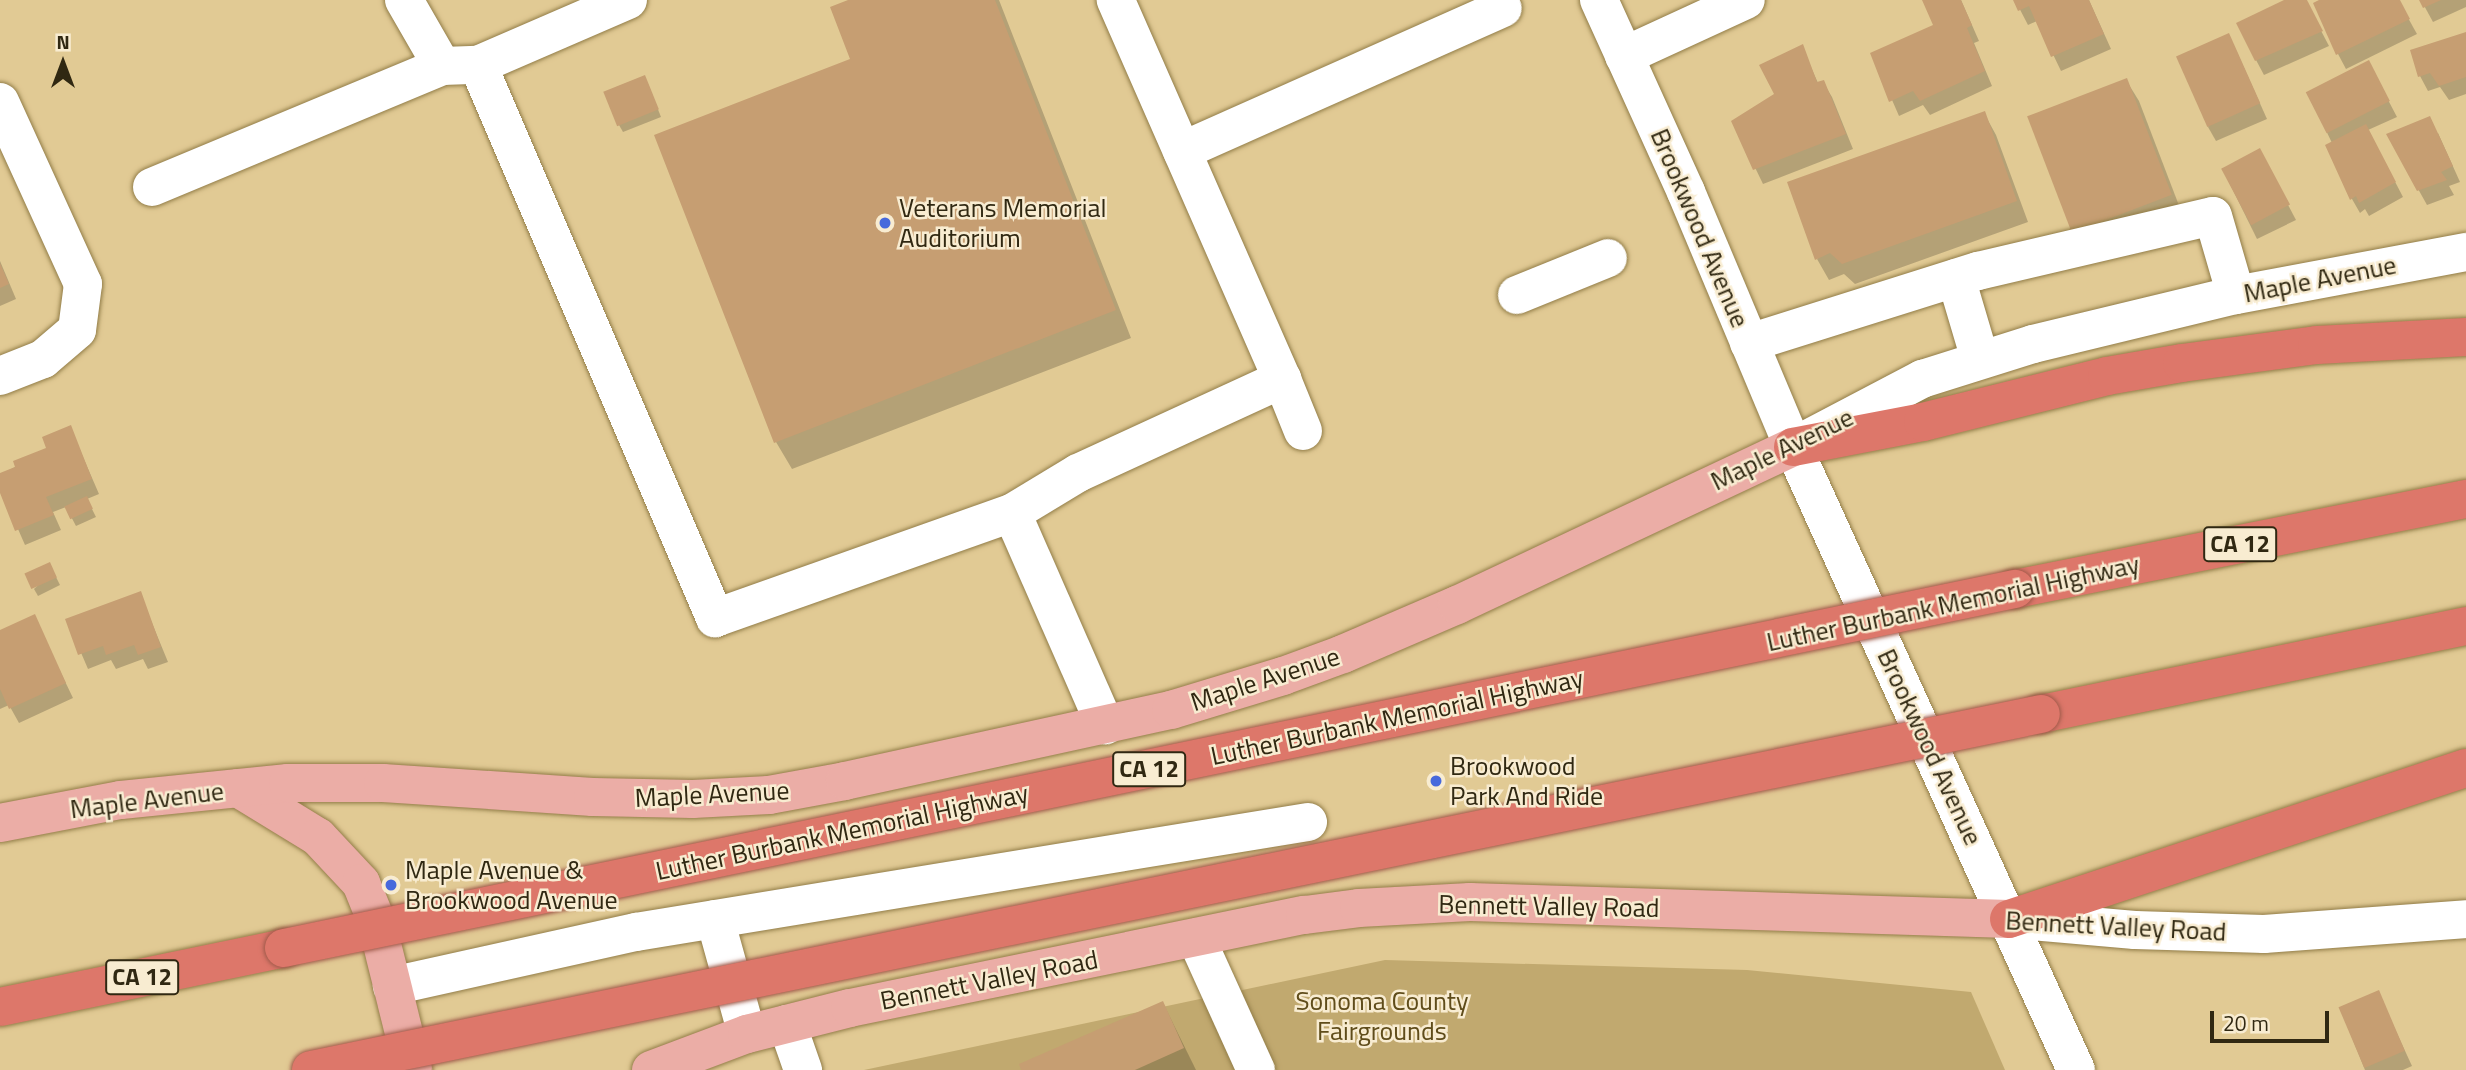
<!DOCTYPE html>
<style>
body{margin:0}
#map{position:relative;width:2466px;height:1070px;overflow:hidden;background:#e1ca94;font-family:"Titillium Web",sans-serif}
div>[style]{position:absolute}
.green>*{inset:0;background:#c1a96f}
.shadow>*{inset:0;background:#0003}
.building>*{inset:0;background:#c69e72;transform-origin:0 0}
.roads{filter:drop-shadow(0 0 2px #927d48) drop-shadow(0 0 2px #927d48)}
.minor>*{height:38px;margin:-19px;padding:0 19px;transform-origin:19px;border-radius:19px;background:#fff}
.major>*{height:38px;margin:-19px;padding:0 19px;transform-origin:19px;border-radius:19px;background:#ebada6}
.highway>*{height:38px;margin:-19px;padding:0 19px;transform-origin:19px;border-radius:19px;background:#dd776a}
.bridges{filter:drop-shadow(0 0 2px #a05b4b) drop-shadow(0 0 2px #a05b4b)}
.highway-bridge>*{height:38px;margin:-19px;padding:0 19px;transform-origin:19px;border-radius:19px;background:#dd776a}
.dots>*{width:19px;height:19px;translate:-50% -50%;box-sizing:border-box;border:4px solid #f8ecd1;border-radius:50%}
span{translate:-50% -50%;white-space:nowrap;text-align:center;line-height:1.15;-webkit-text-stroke:5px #f8ecd1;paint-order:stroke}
.shield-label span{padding:2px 5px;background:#f8ecd1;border:2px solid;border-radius:5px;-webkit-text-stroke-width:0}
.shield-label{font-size:24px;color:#302812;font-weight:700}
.poi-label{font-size:26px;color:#302812}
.left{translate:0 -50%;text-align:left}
.street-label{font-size:26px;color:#302812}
.park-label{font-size:26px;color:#5f4c1a}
.north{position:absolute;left:28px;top:28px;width:70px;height:70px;-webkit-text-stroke:5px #f8ecd1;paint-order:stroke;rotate:0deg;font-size:19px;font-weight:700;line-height:28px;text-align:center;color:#302812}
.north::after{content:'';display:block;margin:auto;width:24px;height:32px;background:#302812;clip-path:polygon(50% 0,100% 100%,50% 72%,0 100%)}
.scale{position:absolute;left:2210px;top:1011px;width:119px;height:32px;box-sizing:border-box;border:4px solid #302812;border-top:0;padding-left:9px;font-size:21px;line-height:24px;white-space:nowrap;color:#302812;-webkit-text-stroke:5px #f8ecd1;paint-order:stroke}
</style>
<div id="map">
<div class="green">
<i style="clip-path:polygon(1385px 960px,1747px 970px,1971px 992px,2005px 1070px,864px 1070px)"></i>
</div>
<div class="shadow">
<i style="clip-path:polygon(853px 0,999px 0,1131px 338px,792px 469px,776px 442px,852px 60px)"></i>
<i style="clip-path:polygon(1924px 0,1961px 0,1979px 41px,1974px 43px,1992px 86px,1930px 115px,1923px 105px,1899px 116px,1872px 54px,1935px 26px)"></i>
<i style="clip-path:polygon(2015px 0,2089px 0,2111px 49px,2061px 71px,2037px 21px,2028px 25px)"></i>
<i style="clip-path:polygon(2288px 0,2305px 0,2329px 46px,2264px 75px,2256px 60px)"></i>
<i style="clip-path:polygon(2323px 0,2398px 0,2417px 34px,2346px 69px,2338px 54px)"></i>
<i style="clip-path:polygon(2421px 0,2466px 0,2466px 7px,2433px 22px)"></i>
<i style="clip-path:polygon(2466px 34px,2466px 94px,2449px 100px,2440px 87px,2428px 91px,2420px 76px)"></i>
<i style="clip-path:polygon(1802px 47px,1818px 83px,1823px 82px,1832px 97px,1853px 149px,1763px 184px,1733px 122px,1777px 95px)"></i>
<i style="clip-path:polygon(2236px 50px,2267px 119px,2216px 141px,2208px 127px)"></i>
<i style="clip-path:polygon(2376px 77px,2397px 117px,2368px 130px,2403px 197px,2369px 216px,2365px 209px,2360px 213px,2352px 199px,2328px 146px,2332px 143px,2308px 93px)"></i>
<i style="clip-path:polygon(2126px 80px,2139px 101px,2183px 216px,2069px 231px)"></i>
<i style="clip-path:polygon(648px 84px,661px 117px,623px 132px,619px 125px)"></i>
<i style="clip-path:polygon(1984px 113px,1996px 135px,2028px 222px,1855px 284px,1844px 274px,1829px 280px,1817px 259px)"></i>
<i style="clip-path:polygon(2438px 133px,2460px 182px,2449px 186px,2454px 195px,2427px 205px,2388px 135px)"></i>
<i style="clip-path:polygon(2267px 165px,2296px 220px,2257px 239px,2222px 168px)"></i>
<i style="clip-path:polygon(0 261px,16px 299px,0 306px)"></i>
<i style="clip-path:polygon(70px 427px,99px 494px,87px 499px,96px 517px,76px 526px,66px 507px,53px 512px,61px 530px,25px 545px,0 488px,0 475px,49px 449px)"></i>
<i style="clip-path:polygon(53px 571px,60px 585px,38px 596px,34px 589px)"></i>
<i style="clip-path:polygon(140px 594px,168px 662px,148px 669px,143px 659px,116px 669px,111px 660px,88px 669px,67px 620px)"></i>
<i style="clip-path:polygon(34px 617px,73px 698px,19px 723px,9px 705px,0 709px,0 632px)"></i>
<i style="clip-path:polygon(2378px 992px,2412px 1066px,2403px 1070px,2365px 1070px,2340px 1008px)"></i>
<i style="clip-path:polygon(1163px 1003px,1196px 1070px,1023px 1070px)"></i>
</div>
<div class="building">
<i style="clip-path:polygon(848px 0,995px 0,1116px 310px,774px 443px,654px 135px,850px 59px,830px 7px)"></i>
<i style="clip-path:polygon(1922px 0,1961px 0,1972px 25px,1967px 28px,1985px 71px,1920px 101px,1913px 91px,1889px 102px,1870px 53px,1933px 25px)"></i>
<i style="clip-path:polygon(2013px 0,2089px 0,2104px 34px,2051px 57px,2029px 6px,2018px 11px)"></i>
<i style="clip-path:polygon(2284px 0,2307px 0,2323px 31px,2255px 61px,2236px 23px)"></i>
<i style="clip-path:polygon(2319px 0,2400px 0,2410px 19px,2336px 55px,2313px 3px)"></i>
<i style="clip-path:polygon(2419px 0,2441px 0,2423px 8px)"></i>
<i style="clip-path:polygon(2466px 32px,2466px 77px,2439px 86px,2430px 73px,2418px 77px,2410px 50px)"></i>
<i style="left:2229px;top:33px;width:77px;height:58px;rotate:66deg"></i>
<i style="clip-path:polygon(1803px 44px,1817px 82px,1824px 80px,1846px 134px,1753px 170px,1731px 121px,1774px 94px,1759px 65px)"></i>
<i style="left:2369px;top:60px;width:46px;height:71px;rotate:63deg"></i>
<i style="left:645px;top:75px;width:37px;height:45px;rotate:68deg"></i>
<i style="left:2127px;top:78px;width:125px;height:107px;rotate:69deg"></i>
<i style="clip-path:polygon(1985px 111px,2017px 201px,1842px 264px,1830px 253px,1815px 260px,1787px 182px)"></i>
<i style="clip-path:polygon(2430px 116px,2453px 166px,2441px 172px,2447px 180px,2417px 191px,2386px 134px)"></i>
<i style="clip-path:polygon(2366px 124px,2396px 182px,2359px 203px,2356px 196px,2350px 200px,2325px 145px)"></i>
<i style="left:2260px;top:148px;width:64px;height:44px;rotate:62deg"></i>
<i style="clip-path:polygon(0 263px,9px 284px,0 288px)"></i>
<i style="clip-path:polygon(71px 425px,92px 479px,46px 497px,54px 515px,15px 531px,0 493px,0 473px,15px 467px,13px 461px,46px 448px,42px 437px)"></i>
<i style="left:87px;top:496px;width:14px;height:25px;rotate:65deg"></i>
<i style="left:50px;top:562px;width:17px;height:28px;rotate:66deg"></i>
<i style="clip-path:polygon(141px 591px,161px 647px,138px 655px,134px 645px,106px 655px,103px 646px,78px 655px,65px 619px)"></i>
<i style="clip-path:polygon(35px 614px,66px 683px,9px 709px,0 689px,0 630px)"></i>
<i style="left:2379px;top:990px;width:66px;height:44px;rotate:67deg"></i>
<i style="clip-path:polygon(1163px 1001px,1184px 1048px,1135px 1070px,1021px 1070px,1019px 1064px)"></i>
</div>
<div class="roads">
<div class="minor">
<i style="left:404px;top:0;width:76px;rotate:60.1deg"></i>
<i style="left:628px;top:0;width:163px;rotate:156.6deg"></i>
<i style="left:478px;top:65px;width:602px;rotate:66.8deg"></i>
<i style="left:715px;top:618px;width:315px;rotate:-19.5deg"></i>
<i style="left:1012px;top:513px;width:77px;rotate:-31.2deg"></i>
<i style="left:1078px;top:473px;width:225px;rotate:-24.7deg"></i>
<i style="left:1282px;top:379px;width:414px;rotate:-113.7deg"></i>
<i style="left:1599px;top:0;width:211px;rotate:65.6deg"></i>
<i style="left:1686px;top:192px;width:277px;rotate:67.2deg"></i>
<i style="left:1793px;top:447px;width:684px;rotate:65.57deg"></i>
<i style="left:1624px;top:56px;width:134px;rotate:-24.7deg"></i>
<i style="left:0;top:102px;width:200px;rotate:65.5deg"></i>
<i style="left:83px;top:284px;width:46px;rotate:97.4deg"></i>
<i style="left:77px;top:330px;width:45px;rotate:139.5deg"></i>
<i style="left:43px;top:359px;width:46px;rotate:158.4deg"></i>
<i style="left:1182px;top:151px;width:351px;rotate:-24deg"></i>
<i style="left:152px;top:187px;width:314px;rotate:-22.6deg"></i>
<i style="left:442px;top:66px;width:36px;rotate:-2deg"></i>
<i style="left:1956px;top:278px;width:84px;rotate:73.5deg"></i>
<i style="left:1517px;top:295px;width:98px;rotate:-22.1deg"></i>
<i style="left:1749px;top:343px;width:240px;rotate:-17.5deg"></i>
<i style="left:1978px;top:271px;width:241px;rotate:-13.2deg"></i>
<i style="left:2213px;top:216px;width:82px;rotate:73.8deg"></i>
<i style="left:1282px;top:379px;width:56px;rotate:68deg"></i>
<i style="left:1802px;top:442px;width:136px;rotate:-27.7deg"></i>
<i style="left:1922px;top:379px;width:116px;rotate:-17.5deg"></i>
<i style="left:2033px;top:344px;width:209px;rotate:-13.6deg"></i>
<i style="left:2236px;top:295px;width:234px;rotate:-10.6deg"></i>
<i style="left:1012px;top:513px;width:232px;rotate:66.3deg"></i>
<i style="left:715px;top:919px;width:119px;rotate:74.5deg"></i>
<i style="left:2009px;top:919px;width:126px;rotate:5deg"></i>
<i style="left:2135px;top:930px;width:129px;rotate:1.8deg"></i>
<i style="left:2264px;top:934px;width:203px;rotate:-4.2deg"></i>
<i style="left:1196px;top:938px;width:145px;rotate:65.6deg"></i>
<i style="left:392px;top:986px;width:250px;rotate:-12.5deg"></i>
<i style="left:636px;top:932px;width:681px;rotate:-9.3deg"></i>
<i style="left:787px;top:1024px;width:49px;rotate:70.8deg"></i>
</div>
<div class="major">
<i style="left:238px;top:788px;width:94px;rotate:31.5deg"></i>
<i style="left:318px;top:837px;width:63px;rotate:46.9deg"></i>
<i style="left:361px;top:883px;width:40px;rotate:68deg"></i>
<i style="left:376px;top:920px;width:154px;rotate:76.1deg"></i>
<i style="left:0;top:823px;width:123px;rotate:-10.8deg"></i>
<i style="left:121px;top:800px;width:168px;rotate:-5.8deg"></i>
<i style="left:288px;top:783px;width:95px"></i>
<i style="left:383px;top:783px;width:210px;rotate:3.8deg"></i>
<i style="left:593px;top:797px;width:100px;rotate:1.1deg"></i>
<i style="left:693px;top:799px;width:76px;rotate:-3deg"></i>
<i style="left:769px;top:795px;width:77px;rotate:-10.4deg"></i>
<i style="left:845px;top:781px;width:334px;rotate:-12.3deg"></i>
<i style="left:1171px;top:710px;width:117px;rotate:-16.9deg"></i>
<i style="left:1283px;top:676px;width:64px;rotate:-20.1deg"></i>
<i style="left:1343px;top:654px;width:124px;rotate:-23.3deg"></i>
<i style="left:1457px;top:605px;width:371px;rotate:-25.2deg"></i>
<i style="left:651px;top:1070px;width:103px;rotate:-20.6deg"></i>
<i style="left:747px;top:1034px;width:106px;rotate:-14.2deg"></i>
<i style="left:850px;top:1008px;width:464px;rotate:-11.6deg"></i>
<i style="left:1305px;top:915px;width:54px;rotate:-7.4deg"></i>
<i style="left:1359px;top:908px;width:111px;rotate:-3.1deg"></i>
<i style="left:1470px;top:902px;width:539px;rotate:1.81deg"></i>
</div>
<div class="highway">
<i style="left:1793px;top:447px;width:132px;rotate:-10.9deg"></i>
<i style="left:1923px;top:422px;width:190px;rotate:-14deg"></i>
<i style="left:2107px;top:376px;width:76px;rotate:-9.8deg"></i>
<i style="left:2182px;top:363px;width:136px;rotate:-7.6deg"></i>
<i style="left:2317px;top:345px;width:149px;rotate:-3.1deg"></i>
<i style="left:2015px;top:589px;width:460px;rotate:-11.3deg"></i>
<i style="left:2041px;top:714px;width:434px;rotate:-11.7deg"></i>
<i style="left:2009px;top:919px;width:481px;rotate:-18.3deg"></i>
<i style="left:0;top:1007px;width:290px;rotate:-11.7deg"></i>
</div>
</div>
<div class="bridges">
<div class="highway-bridge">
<i style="left:284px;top:948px;width:1768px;rotate:-11.72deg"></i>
<i style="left:311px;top:1070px;width:1766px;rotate:-11.63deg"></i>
</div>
</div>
<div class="dots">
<i style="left:885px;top:223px;background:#4769dc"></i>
<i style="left:1436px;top:781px;background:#4769dc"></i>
<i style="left:391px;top:885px;background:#4769dc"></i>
</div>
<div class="shield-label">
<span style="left:2240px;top:544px">CA 12</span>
<span style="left:1149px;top:769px">CA 12</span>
<span style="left:142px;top:977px">CA 12</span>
</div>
<div class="poi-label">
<span class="left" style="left:899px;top:223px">Veterans Memorial<br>Auditorium</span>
<span class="left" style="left:1450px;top:781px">Brookwood<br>Park And Ride</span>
<span class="left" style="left:405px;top:885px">Maple Avenue &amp;<br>Brookwood Avenue</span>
</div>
<div class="street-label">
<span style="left:1700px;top:228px;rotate:67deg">Brookwood Avenue</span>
<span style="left:2320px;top:279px;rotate:-11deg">Maple Avenue</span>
<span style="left:1782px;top:449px;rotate:-26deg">Maple Avenue</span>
<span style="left:1953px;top:603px;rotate:-12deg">Luther Burbank Memorial Highway</span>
<span style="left:1265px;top:679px;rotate:-18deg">Maple Avenue</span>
<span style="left:1397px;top:717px;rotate:-12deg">Luther Burbank Memorial Highway</span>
<span style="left:1930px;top:747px;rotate:65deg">Brookwood Avenue</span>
<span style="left:712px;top:794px;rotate:-3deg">Maple Avenue</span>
<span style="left:147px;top:800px;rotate:-7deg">Maple Avenue</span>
<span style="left:842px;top:832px;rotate:-12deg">Luther Burbank Memorial Highway</span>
<span style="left:1549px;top:906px;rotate:1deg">Bennett Valley Road</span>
<span style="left:2116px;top:926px;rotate:3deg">Bennett Valley Road</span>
<span style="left:989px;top:980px;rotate:-11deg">Bennett Valley Road</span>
</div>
<div class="park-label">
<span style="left:1382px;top:1016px">Sonoma County<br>Fairgrounds</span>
</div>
<div class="north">N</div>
<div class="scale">20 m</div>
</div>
